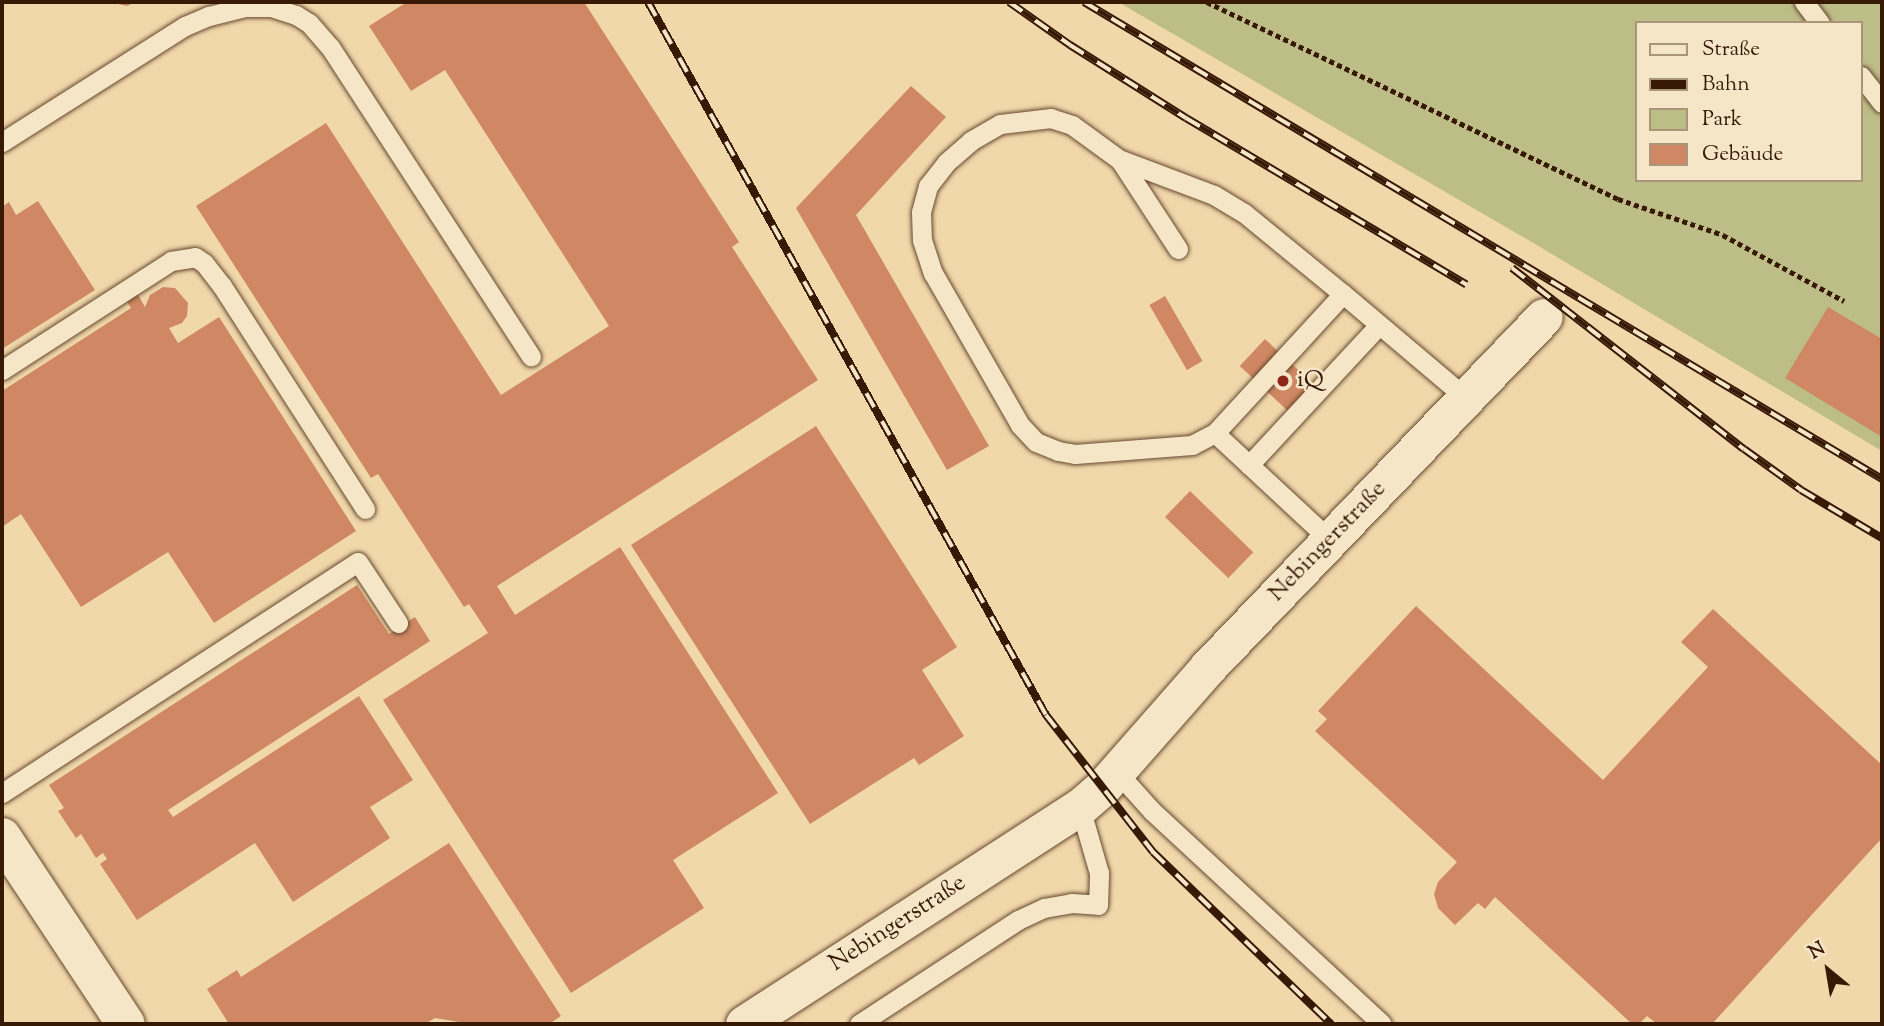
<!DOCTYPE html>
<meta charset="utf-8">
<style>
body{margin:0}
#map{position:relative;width:1884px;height:1026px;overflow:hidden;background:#f1d8ab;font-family:"Sorts Mill Goudy",serif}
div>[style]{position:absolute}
.green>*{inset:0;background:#bdbe87}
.building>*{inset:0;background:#cf8863;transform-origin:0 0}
.path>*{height:4.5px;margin-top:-2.25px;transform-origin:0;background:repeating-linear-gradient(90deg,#371906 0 5px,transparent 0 8.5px)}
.roads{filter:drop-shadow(0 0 2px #66492f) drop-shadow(0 0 2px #66492f)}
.service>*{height:19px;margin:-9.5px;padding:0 9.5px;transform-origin:9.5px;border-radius:9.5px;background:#f6e6c8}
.minor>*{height:37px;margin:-18.5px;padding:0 18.5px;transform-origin:18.5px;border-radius:18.5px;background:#f6e6c8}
.tertiary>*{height:38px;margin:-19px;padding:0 19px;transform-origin:19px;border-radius:19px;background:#f6e6c8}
.rail>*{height:8px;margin-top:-4px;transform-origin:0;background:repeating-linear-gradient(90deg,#f6e6c8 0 16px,#371906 0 32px);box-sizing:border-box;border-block:2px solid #371906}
.dots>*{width:19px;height:19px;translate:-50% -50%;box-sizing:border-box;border:4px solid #f6e6c8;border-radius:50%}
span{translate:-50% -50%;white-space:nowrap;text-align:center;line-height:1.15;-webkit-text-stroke:5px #f6e6c8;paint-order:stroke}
.poi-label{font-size:24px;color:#371906}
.left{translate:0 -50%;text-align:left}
.street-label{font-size:24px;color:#371906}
.frame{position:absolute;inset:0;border:4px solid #371906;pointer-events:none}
.legend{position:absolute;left:1635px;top:21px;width:228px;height:161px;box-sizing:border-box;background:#f6e6c8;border:2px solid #aa947a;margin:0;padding:9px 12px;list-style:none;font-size:21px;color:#371906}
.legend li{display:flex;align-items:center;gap:14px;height:35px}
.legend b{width:35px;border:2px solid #aa947a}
.north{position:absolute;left:1793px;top:935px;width:70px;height:70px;-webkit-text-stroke:5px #f6e6c8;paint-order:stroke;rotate:330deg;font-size:19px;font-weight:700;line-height:28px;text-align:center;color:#371906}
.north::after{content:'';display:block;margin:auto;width:24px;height:32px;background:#371906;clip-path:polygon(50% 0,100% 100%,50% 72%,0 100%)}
</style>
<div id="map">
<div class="green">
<i style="clip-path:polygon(evenodd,1118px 2px,1882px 2px,1882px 451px,1530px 241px,1118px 2px,1637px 23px,1861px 23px,1861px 180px,1637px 180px,1637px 23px)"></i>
</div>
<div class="building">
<i style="clip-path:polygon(109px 2px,136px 2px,127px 6px)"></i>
<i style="clip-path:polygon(407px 2px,584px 2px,739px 242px,732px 247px,818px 380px,497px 586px,515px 615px,620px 547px,778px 793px,673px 860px,704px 908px,571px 993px,383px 700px,488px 633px,469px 604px,464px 607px,378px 474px,371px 478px,196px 206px,326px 123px,501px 395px,609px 326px,445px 70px,411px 91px,369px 26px)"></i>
<i style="clip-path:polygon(911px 86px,946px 117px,856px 215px,989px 446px,947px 470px,796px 208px)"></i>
<i style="clip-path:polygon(38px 201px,95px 290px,2px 349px,2px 207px,9px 202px,16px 215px)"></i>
<i style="clip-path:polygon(163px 287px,175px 288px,188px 303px,187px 316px,182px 323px,169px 328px,178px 343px,219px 317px,356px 531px,214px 623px,168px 552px,81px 607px,21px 514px,2px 527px,2px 391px,131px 308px,126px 300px,137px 293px,145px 307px,150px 295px)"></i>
<i style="left:1165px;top:296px;width:75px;height:18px;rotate:60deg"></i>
<i style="clip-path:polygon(1828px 307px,1882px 339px,1882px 437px,1785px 378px)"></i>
<i style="left:1265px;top:339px;width:83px;height:37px;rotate:43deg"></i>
<i style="clip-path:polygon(816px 426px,957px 647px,922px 670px,964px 736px,919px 765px,914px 758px,810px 824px,631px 545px)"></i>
<i style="left:1190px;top:491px;width:88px;height:36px;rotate:44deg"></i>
<i style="clip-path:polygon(357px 585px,389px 634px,415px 617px,430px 641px,168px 810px,173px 817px,359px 696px,413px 780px,370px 807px,390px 838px,293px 902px,255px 843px,137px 920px,100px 864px,107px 859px,103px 853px,96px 858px,81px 834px,76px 838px,58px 811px,64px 808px,49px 785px)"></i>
<i style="clip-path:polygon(1416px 606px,1603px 780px,1708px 667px,1681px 642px,1713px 609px,1882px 765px,1882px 838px,1712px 1024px,1657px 1024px,1647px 1016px,1639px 1024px,1632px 1024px,1495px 897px,1485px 909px,1478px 903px,1455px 925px,1438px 908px,1434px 894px,1438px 882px,1457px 862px,1315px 731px,1327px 719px,1318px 711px)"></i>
<i style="clip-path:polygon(449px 843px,561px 1016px,549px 1024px,471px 1024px,435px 1018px,425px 1024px,229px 1024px,207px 989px,237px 970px,241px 977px)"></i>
</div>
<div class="path">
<i style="left:1207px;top:2px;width:456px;rotate:25.6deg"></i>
<i style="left:1618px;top:199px;width:111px;rotate:18.9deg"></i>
<i style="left:1723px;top:235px;width:138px;rotate:28.6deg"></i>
</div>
<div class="roads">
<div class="service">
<i style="left:1804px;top:2px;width:26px;rotate:53deg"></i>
<i style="left:1861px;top:76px;width:34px;rotate:52deg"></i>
<i style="left:2px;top:142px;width:217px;rotate:-32.4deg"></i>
<i style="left:185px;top:26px;width:26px;rotate:-23deg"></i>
<i style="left:209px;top:16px;width:38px;rotate:-14deg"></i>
<i style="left:246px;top:7px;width:25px"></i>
<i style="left:271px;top:7px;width:26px;rotate:18deg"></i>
<i style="left:296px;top:15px;width:15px;rotate:32deg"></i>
<i style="left:309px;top:23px;width:32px;rotate:49deg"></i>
<i style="left:330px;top:47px;width:369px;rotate:57deg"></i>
<i style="left:1121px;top:160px;width:99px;rotate:20.6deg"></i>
<i style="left:1214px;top:195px;width:35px;rotate:31deg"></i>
<i style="left:1244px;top:213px;width:128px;rotate:39.3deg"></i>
<i style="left:1178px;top:249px;width:106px;rotate:-123.1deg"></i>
<i style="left:1120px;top:160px;width:59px;rotate:-143.9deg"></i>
<i style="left:1072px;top:125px;width:22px;rotate:-162deg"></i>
<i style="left:1051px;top:118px;width:51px;rotate:173.3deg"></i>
<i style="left:1000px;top:124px;width:34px;rotate:150deg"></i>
<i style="left:971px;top:141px;width:33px;rotate:139deg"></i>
<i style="left:946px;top:163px;width:29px;rotate:128deg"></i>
<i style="left:928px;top:186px;width:27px;rotate:105deg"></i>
<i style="left:921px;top:212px;width:28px;rotate:88deg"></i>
<i style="left:922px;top:240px;width:35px;rotate:72deg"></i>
<i style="left:933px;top:273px;width:175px;rotate:60.2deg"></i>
<i style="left:1020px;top:425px;width:23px;rotate:47deg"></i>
<i style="left:1036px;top:442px;width:24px;rotate:22deg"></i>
<i style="left:1058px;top:451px;width:17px;rotate:10deg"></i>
<i style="left:1075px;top:454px;width:117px;rotate:-4.4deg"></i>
<i style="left:1192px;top:445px;width:26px;rotate:-28deg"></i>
<i style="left:2px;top:370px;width:201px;rotate:-32.8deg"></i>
<i style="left:171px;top:261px;width:24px;rotate:-9deg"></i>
<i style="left:195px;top:257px;width:11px;rotate:34deg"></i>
<i style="left:204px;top:263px;width:29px;rotate:52deg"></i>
<i style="left:222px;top:286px;width:265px;rotate:57.3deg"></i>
<i style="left:1249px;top:465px;width:191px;rotate:-47.1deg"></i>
<i style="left:1330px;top:540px;width:157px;rotate:-137.1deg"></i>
<i style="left:1215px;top:433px;width:189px;rotate:-47.4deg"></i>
<i style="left:1343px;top:294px;width:161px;rotate:40.2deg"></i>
<i style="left:1117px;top:772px;width:52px;rotate:48.1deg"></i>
<i style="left:1152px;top:811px;width:313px;rotate:42.8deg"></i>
<i style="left:2px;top:793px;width:424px;rotate:-33deg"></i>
<i style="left:358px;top:562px;width:73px;rotate:56.7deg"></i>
<i style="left:859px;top:1024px;width:190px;rotate:-33.2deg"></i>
<i style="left:1018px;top:920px;width:29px;rotate:-25deg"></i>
<i style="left:1044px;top:908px;width:28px;rotate:-10deg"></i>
<i style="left:1072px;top:903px;width:26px;rotate:4deg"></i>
<i style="left:1098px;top:905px;width:32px;rotate:-88deg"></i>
<i style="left:1099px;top:873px;width:69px;rotate:-106.1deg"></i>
</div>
<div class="minor">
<i style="left:744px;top:1024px;width:400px;rotate:-32.9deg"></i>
<i style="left:1080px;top:807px;width:28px;rotate:-41deg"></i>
<i style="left:1101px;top:789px;width:162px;rotate:-48.7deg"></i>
<i style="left:1208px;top:667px;width:485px;rotate:-46.2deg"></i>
</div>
<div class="tertiary">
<i style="left:2px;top:837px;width:224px;rotate:56.5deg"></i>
</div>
</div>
<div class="rail">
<i style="left:648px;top:2px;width:817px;rotate:60.83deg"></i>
<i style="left:1046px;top:715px;width:174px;rotate:52deg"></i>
<i style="left:1153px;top:852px;width:248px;rotate:44deg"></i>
<i style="left:1009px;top:2px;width:75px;rotate:35.2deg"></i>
<i style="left:1070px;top:45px;width:137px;rotate:32.2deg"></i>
<i style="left:1186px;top:118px;width:326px;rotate:30.7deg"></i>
<i style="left:1084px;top:2px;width:930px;rotate:30.87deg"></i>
<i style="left:1512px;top:268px;width:294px;rotate:38deg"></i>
<i style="left:1744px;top:449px;width:70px;rotate:35.7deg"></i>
<i style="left:1801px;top:490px;width:94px;rotate:30.7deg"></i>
</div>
<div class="dots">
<i style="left:1283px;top:381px;background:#8f2418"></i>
</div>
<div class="poi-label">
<span class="left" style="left:1297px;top:381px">iQ</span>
</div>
<div class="street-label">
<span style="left:1328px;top:542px;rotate:-46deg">Nebingerstraße</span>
<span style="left:898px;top:924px;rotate:-33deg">Nebingerstraße</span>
</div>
<div class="frame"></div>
<ul class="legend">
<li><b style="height:9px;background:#f6e6c8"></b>Straße</li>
<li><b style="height:9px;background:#371906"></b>Bahn</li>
<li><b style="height:19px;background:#bdbe87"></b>Park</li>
<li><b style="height:19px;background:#cf8863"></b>Gebäude</li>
</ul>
<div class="north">N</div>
</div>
